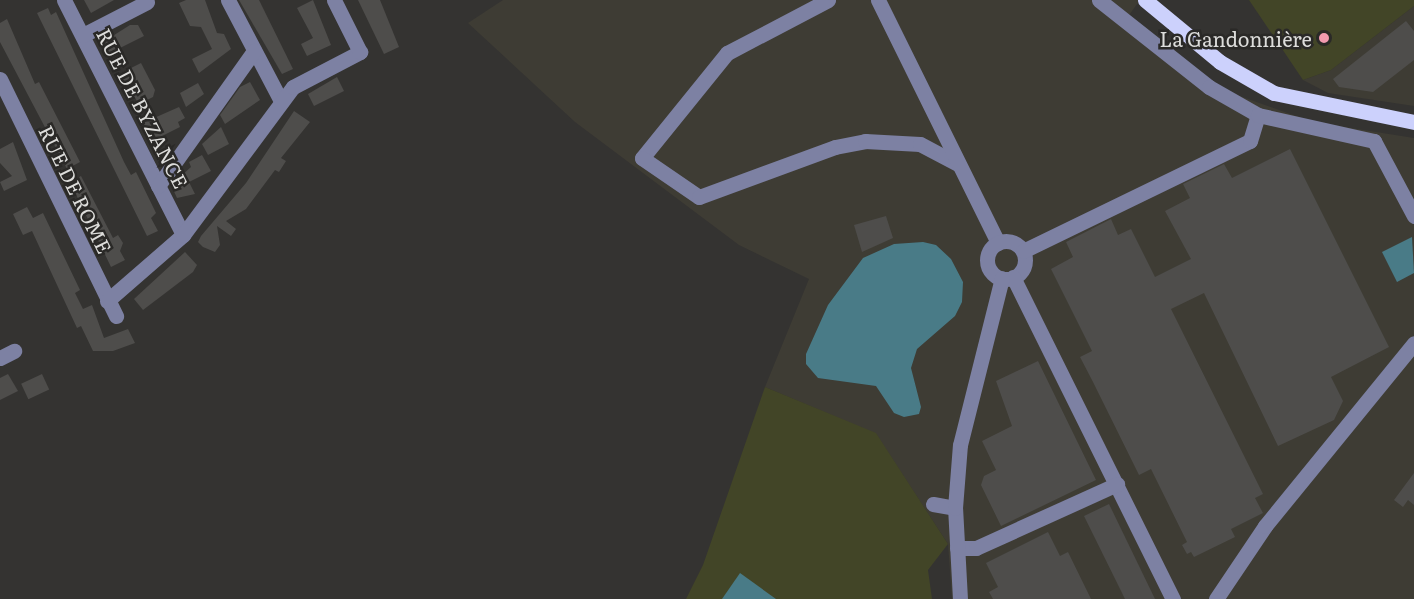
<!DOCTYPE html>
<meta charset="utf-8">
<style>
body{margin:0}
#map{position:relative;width:1414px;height:599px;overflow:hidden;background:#343331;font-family:Literata,serif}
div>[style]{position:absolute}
.built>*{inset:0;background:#3e3c34}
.green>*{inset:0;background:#424527}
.water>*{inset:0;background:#497b87}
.building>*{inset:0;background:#4e4d4b;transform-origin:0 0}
.minor>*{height:15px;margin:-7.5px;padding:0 7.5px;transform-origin:7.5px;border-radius:7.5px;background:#7d81a3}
.minor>.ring{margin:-7.5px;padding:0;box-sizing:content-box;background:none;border:15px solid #7d81a3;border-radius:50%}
.major>*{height:15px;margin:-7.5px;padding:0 7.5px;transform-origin:7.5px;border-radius:7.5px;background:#ccd1fc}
.dots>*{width:16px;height:16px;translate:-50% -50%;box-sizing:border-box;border:3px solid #2a2927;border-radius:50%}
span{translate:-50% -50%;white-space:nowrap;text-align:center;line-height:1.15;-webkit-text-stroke:5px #2a2927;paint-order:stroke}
.poi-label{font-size:20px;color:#dddddb}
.right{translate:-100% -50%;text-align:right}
.street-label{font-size:20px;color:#dddddb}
</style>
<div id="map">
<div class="built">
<i style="clip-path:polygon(503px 0,1140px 0,1127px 18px,1220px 89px,1313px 122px,1414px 138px,1414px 599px,952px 599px,948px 544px,876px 434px,765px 387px,809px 279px,739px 245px,575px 122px,468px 23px)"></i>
<i style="clip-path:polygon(1414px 6px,1414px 106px,1328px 93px,1303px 80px,1331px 70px)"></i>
</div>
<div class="green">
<i style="clip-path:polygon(1249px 0,1414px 0,1414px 6px,1331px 70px,1303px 80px)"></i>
<i style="clip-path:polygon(765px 387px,876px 433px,948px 544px,928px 570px,932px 599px,686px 599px,703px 565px)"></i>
</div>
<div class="water">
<i style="clip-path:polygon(1412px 237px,1414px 273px,1397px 282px,1382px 252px)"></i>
<i style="clip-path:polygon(923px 242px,936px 245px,951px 259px,963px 282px,962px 302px,955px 316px,917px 349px,911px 368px,921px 407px,919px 414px,904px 417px,894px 413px,876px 386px,818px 378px,806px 364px,806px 354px,828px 305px,863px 258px,894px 244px)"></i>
<i style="clip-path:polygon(740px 573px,776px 599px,722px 599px)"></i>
</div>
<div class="building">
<i style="clip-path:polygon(84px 0,114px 0,91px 13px)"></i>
<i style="clip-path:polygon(186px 0,205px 0,217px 33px,224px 34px,231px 49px,199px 73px,192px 59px,212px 49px,201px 27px,190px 26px,179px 3px)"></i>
<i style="clip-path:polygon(239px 0,259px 0,293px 69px,282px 74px)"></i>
<i style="clip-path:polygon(313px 0,331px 45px,307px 56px,301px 44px,313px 38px,297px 8px)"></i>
<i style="clip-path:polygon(358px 0,380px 0,399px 47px,384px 54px)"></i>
<i style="clip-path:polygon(48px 8px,51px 15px,56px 12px,124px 162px,131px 175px,136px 172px,156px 213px,151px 218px,158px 231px,147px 236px,37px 13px)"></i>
<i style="clip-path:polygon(7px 19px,35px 84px,39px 82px,80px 162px,67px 169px,0 42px,0 23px)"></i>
<i style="clip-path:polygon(1406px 21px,1414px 31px,1414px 60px,1373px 92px,1339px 87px,1333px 79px)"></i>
<i style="clip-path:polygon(130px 25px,138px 25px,144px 36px,106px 55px,100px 44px)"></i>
<i style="clip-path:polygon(141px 63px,155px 90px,153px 97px,139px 104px,119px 74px)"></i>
<i style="clip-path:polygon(337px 77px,344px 91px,314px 106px,308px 94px)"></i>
<i style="clip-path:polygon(250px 82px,260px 100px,225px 124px,220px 115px,240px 87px)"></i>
<i style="clip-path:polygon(198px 83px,204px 94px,186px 107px,180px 93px)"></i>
<i style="clip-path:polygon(179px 107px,185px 118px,178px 122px,180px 127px,150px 142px,143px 128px,145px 122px)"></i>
<i style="clip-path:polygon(294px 111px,310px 122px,281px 158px,286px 161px,279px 172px,275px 170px,246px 209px,226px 221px,236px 229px,231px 236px,217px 226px,220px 245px,215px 252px,203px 247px,198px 242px,201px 236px,246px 183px)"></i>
<i style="clip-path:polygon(221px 127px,229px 144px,208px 155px,202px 144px)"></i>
<i style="clip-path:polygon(13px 142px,27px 180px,4px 191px,0 182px,12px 176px,0 163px,0 149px)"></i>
<i style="clip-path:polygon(1290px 149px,1389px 347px,1331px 377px,1343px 401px,1334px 420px,1278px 446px,1204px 293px,1171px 309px,1263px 494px,1255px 498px,1263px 513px,1231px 529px,1235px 537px,1194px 557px,1191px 552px,1187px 554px,1182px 545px,1187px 542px,1151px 469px,1139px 475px,1093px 382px,1080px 357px,1092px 351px,1051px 269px,1073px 257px,1066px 242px,1111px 219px,1118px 235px,1131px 229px,1155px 277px,1191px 259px,1165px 211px,1190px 198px,1183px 184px,1224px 164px,1232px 178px)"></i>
<i style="clip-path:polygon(202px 155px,211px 171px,189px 182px,195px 194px,177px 198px,171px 185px,191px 167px,189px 162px)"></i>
<i style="clip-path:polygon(81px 176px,113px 238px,118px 235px,123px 243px,120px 251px,125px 260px,111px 267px,70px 182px)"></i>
<i style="clip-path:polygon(27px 207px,33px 218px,43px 213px,80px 290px,75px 293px,83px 309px,92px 305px,104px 338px,128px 329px,135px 343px,113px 351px,93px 351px,81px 326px,77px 328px,32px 231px,23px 235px,13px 214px)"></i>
<i style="clip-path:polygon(886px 216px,893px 238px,862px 252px,854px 225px)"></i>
<i style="clip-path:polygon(185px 252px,197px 265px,193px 272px,143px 310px,134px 299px)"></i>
<i style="clip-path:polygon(1038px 361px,1096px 480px,1001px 526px,981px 485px,984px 476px,996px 470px,982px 441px,1012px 426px,996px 381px)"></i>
<i style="clip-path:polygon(8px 374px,18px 391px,0 400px,0 378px)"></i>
<i style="left:42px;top:374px;width:17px;height:23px;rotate:65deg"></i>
<i style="clip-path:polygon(1414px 473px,1414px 505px,1408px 500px,1403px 507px,1394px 500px)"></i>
<i style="clip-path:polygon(1109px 504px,1155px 599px,1125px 599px,1084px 516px)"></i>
<i style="clip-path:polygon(1048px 532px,1060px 556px,1068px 552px,1091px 599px,993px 599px,989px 592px,998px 587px,986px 563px)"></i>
</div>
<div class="minor">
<i style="left:64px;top:0;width:263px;rotate:63.1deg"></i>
<i style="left:228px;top:0;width:114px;rotate:62.3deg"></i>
<i style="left:828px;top:0;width:114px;rotate:152.3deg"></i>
<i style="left:727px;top:53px;width:135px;rotate:129deg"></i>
<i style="left:642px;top:158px;width:69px;rotate:34.4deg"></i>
<i style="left:699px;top:197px;width:145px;rotate:-20.2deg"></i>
<i style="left:835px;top:147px;width:31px;rotate:-11deg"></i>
<i style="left:865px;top:141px;width:55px;rotate:3.1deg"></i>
<i style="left:920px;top:144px;width:43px;rotate:27.8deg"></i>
<i style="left:878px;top:0;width:271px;rotate:63.7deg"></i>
<i style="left:1099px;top:0;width:140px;rotate:38.3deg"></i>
<i style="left:1209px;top:87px;width:56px;rotate:29.7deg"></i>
<i style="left:83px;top:35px;width:72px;rotate:-27.3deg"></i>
<i style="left:0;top:79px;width:264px;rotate:63.9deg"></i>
<i style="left:158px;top:186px;width:166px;rotate:-54.6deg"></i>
<i class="ring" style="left:987px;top:241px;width:23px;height:23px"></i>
<i style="left:1023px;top:251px;width:252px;rotate:-25.9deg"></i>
<i style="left:1250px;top:141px;width:27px;rotate:-73deg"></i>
<i style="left:1258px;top:115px;width:119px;rotate:12.6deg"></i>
<i style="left:1374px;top:141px;width:85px;rotate:61.9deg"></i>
<i style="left:1013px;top:277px;width:360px;rotate:63.6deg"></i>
<i style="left:107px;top:301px;width:101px;rotate:-41deg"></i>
<i style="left:183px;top:235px;width:184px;rotate:-53.4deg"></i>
<i style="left:293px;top:87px;width:76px;rotate:-27.6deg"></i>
<i style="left:360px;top:52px;width:58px;rotate:-116.6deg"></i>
<i style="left:0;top:358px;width:16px;rotate:-27deg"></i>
<i style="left:933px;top:504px;width:22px;rotate:10deg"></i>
<i style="left:957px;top:548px;width:19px"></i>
<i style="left:976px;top:548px;width:155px;rotate:-24.4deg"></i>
<i style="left:960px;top:599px;width:91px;rotate:-93.1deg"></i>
<i style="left:955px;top:508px;width:63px;rotate:-85.5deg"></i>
<i style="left:960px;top:445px;width:172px;rotate:-75.9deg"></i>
<i style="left:1216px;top:599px;width:88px;rotate:-56.1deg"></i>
<i style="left:1265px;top:526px;width:236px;rotate:-50.8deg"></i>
</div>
<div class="major">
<i style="left:1145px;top:0;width:97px;rotate:39.6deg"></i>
<i style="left:1220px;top:62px;width:62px;rotate:29.9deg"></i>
<i style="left:1274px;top:93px;width:143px;rotate:11.7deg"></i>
</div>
<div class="dots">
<i style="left:1324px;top:38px;background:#f29aaf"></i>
</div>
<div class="poi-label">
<span class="right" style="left:1312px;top:38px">La Gandonnière</span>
</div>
<div class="street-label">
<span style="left:143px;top:108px;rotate:63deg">RUE DE BYZANCE</span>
<span style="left:76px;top:189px;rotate:64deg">RUE DE ROME</span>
</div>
</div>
